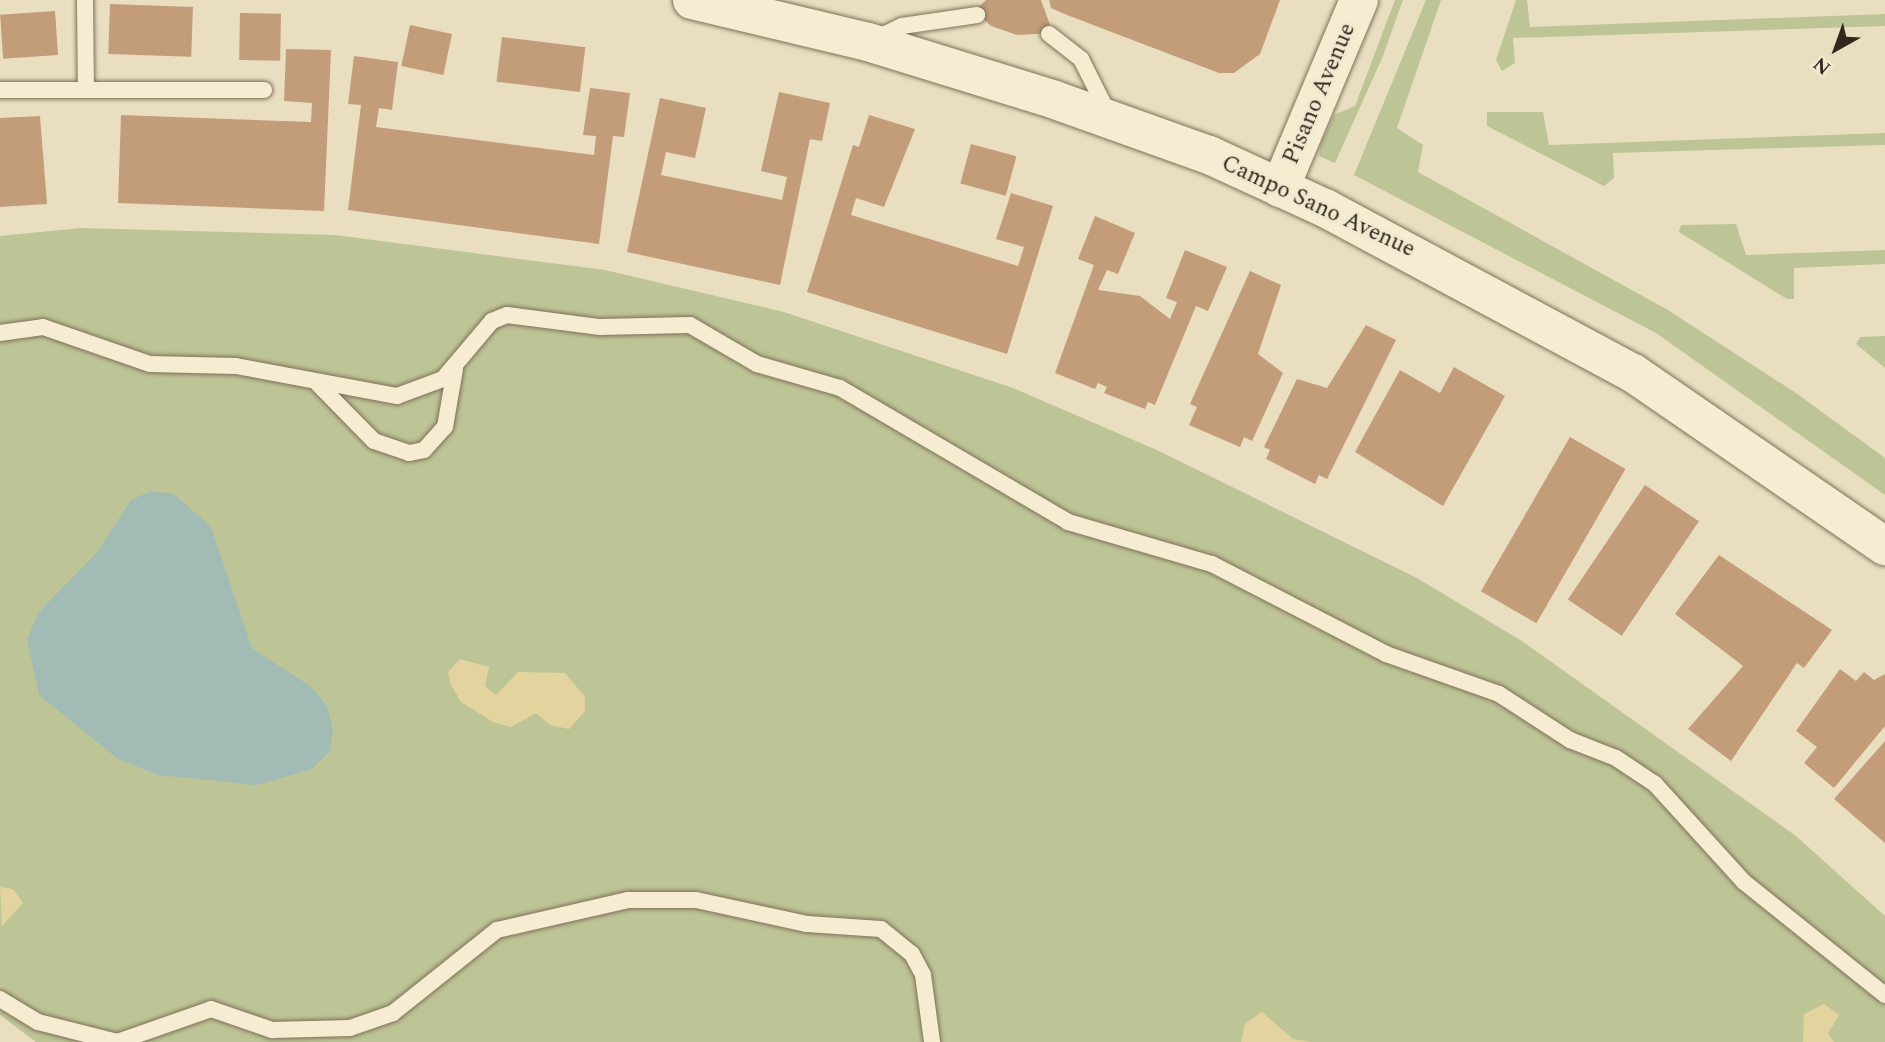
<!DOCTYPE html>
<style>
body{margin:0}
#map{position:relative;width:1885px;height:1042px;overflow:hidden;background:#e9dfc0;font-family:Spectral,serif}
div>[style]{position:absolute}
.green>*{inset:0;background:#bdc596}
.sand>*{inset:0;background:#e3d49f}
.water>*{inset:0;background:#a3bbb5}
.building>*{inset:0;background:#c39c79;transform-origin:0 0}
.roads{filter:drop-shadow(0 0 2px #80705a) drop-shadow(0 0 2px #80705a)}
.service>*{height:16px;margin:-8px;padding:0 8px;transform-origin:8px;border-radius:8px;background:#f5ecd2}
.tertiary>*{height:38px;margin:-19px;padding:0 19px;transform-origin:19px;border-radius:19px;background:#f5ecd2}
span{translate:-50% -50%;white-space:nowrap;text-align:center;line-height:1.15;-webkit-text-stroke:6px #f1e9cf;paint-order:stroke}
.street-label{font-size:23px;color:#31281d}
.north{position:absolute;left:1801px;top:14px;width:70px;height:70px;-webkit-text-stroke:5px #f1e9cf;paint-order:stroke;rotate:220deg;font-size:19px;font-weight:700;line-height:28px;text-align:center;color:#31281d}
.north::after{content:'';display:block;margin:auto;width:24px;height:32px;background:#31281d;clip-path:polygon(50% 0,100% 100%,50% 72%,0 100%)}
</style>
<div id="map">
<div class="green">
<i style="clip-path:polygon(1395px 0,1403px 0,1383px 56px,1335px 163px,1319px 156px,1320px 146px,1334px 115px,1355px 106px)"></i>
<i style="clip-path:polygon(1426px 0,1441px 0,1397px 128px,1423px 145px,1418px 172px,1668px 310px,1796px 393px,1885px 458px,1885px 495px,1656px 333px,1354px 175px)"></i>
<i style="clip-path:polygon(1516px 0,1527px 0,1530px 27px,1885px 14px,1885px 26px,1513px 38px,1515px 63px,1502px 71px,1496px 60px)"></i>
<i style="clip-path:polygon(1487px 112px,1543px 112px,1549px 145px,1885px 133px,1885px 145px,1613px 153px,1614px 178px,1604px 186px,1487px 126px)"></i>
<i style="clip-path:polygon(1736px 224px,1746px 255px,1885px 250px,1885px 264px,1794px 268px,1794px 299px,1787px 299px,1679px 232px,1681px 225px)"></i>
<i style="clip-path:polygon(81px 228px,335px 235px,605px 270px,784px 312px,1013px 388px,1159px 451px,1417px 578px,1522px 641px,1796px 836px,1885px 916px,1885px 1042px,36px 1042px,0 1015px,0 236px)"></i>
<i style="clip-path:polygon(1885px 336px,1885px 368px,1856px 344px,1860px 337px)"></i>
</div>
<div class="sand">
<i style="clip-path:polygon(460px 659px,489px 667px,485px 686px,496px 695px,518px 672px,565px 673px,585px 697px,585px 711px,569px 729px,550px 725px,536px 713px,511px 727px,493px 722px,461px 702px,451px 685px,448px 672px)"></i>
<i style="clip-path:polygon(0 887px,13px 889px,23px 903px,2px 926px)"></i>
<i style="clip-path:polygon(1824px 1004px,1839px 1015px,1828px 1033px,1834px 1042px,1803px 1042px,1804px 1014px)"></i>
<i style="clip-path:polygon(1262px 1012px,1293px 1039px,1311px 1042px,1241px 1042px,1245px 1024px)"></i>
</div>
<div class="water">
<i style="clip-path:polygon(149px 492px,173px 493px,211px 527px,252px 648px,310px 686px,327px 706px,333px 730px,330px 751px,312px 769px,257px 785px,158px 775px,118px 759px,39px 695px,27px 640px,38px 613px,98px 551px,131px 500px)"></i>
</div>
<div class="building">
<i style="clip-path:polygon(986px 0,1041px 0,1053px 33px,1017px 35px,991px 26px,974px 11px)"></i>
<i style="clip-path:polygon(1049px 0,1280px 0,1260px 54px,1234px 73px,1219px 73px,1067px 15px,1051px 8px)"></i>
<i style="left:110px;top:4px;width:83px;height:50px;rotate:2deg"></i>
<i style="left:55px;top:11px;width:44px;height:55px;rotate:86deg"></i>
<i style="left:240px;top:13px;width:41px;height:47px;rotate:1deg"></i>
<i style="left:410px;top:25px;width:43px;height:42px;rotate:12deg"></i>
<i style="left:502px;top:37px;width:84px;height:45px;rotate:7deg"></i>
<i style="clip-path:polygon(286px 49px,331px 50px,324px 211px,118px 203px,121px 115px,311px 122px,312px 103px,284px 101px)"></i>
<i style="clip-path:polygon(354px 56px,398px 62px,392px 110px,379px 108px,376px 127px,594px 155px,596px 136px,583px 135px,590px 88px,630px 93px,624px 137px,613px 136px,599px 244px,348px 210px,361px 105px,348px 104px)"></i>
<i style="clip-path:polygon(779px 92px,830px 103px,822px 141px,810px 139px,780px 285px,627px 252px,660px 98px,706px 108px,695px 158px,666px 152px,661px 175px,782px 200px,787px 177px,761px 171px)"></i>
<i style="clip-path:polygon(869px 115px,915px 129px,884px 207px,856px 198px,851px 215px,1018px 266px,1024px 247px,996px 239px,1011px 193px,1053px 206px,1007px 354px,807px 292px,853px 145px,859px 147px)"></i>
<i style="clip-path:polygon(40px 116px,47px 204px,0 207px,0 118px)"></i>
<i style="left:971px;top:144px;width:47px;height:41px;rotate:15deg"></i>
<i style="clip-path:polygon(1095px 216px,1135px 233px,1118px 274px,1107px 270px,1098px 290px,1140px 296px,1170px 319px,1177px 302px,1166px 298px,1185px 250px,1227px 267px,1208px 311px,1196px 306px,1155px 405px,1148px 402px,1145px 409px,1104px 393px,1107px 387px,1098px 383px,1095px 389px,1055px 373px,1094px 265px,1078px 259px)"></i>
<i style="clip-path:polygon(1250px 271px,1281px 285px,1258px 354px,1283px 373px,1252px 441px,1244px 437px,1240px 447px,1189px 425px,1197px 407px,1190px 404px)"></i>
<i style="clip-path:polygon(1366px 325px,1396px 340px,1327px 479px,1319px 475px,1315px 484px,1266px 459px,1270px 450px,1264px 447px,1297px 379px,1327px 388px)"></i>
<i style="clip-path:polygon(1454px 367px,1505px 396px,1443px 506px,1355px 452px,1400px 370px,1440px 393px)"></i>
<i style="left:1570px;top:437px;width:64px;height:178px;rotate:30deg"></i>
<i style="left:1645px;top:485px;width:65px;height:138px;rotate:34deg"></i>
<i style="clip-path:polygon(1719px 555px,1832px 630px,1804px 668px,1797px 663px,1731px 761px,1688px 729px,1743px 666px,1675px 614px)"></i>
<i style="clip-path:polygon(1840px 669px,1856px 681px,1864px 672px,1874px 680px,1885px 674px,1885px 726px,1834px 788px,1804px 763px,1817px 747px,1796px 731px)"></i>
<i style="clip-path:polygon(1885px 741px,1885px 843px,1834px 799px)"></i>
</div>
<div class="roads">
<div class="service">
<i style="left:85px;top:0;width:90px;rotate:89.4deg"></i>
<i style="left:1049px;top:34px;width:41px;rotate:38deg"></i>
<i style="left:1081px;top:59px;width:60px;rotate:63.4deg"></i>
<i style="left:875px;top:39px;width:30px;rotate:-26deg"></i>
<i style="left:902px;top:26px;width:76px;rotate:-8.3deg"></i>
<i style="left:0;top:90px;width:264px"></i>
<i style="left:0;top:333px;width:43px;rotate:-7.9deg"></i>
<i style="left:43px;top:327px;width:113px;rotate:19.1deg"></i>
<i style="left:150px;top:364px;width:86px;rotate:1.3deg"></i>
<i style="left:236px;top:366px;width:164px;rotate:10.6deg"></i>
<i style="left:397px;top:396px;width:49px;rotate:-20.3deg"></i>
<i style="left:443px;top:379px;width:76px;rotate:-49.8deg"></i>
<i style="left:492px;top:321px;width:16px;rotate:-22deg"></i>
<i style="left:507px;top:315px;width:94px;rotate:7.4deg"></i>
<i style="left:600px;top:327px;width:90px;rotate:-1.3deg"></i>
<i style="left:690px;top:325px;width:78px;rotate:30.2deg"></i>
<i style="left:757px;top:364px;width:86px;rotate:16.1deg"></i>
<i style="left:840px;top:388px;width:264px;rotate:30.4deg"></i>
<i style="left:1068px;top:522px;width:150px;rotate:16.3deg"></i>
<i style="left:1212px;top:564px;width:196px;rotate:27.3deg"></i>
<i style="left:1386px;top:654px;width:120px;rotate:19.5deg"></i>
<i style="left:1499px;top:694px;width:85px;rotate:32.9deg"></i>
<i style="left:1570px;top:740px;width:49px;rotate:21.4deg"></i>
<i style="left:1616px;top:758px;width:47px;rotate:33.7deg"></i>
<i style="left:1655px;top:784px;width:132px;rotate:47.8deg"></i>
<i style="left:1744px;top:882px;width:181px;rotate:38.7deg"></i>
<i style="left:318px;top:384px;width:80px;rotate:45.5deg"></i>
<i style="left:374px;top:441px;width:37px;rotate:19deg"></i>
<i style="left:409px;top:453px;width:15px;rotate:-11deg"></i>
<i style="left:424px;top:450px;width:31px;rotate:-48deg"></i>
<i style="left:445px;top:427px;width:59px;rotate:-80.2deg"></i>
<i style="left:0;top:999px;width:44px;rotate:31.2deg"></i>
<i style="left:38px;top:1022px;width:81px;rotate:14.2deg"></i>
<i style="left:117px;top:1042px;width:100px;rotate:-19.3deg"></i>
<i style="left:211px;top:1009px;width:65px;rotate:19deg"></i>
<i style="left:272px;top:1030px;width:78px;rotate:-1.5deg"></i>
<i style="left:350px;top:1028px;width:46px;rotate:-19.2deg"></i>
<i style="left:393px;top:1013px;width:133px;rotate:-38.6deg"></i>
<i style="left:497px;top:930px;width:134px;rotate:-12.9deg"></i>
<i style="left:628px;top:900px;width:68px"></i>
<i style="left:696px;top:900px;width:114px;rotate:12.2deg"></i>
<i style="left:807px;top:924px;width:74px;rotate:3.9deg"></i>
<i style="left:881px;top:929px;width:40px;rotate:39deg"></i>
<i style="left:912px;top:954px;width:24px;rotate:62deg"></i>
<i style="left:923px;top:975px;width:68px;rotate:82.3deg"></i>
</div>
<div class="tertiary">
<i style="left:692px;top:0;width:181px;rotate:13.4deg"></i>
<i style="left:868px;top:42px;width:196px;rotate:17.2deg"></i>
<i style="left:1055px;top:100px;width:164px;rotate:19.7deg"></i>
<i style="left:1209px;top:155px;width:128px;rotate:24.6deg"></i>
<i style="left:1325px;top:208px;width:349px;rotate:28.2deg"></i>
<i style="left:1633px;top:373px;width:306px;rotate:34.5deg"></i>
<i style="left:1280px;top:188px;width:204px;rotate:-67.2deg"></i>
</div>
</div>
<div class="street-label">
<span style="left:1320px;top:94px;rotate:-67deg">Pisano Avenue</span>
<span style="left:1318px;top:207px;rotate:25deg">Campo Sano Avenue</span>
</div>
<div class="north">N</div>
</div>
